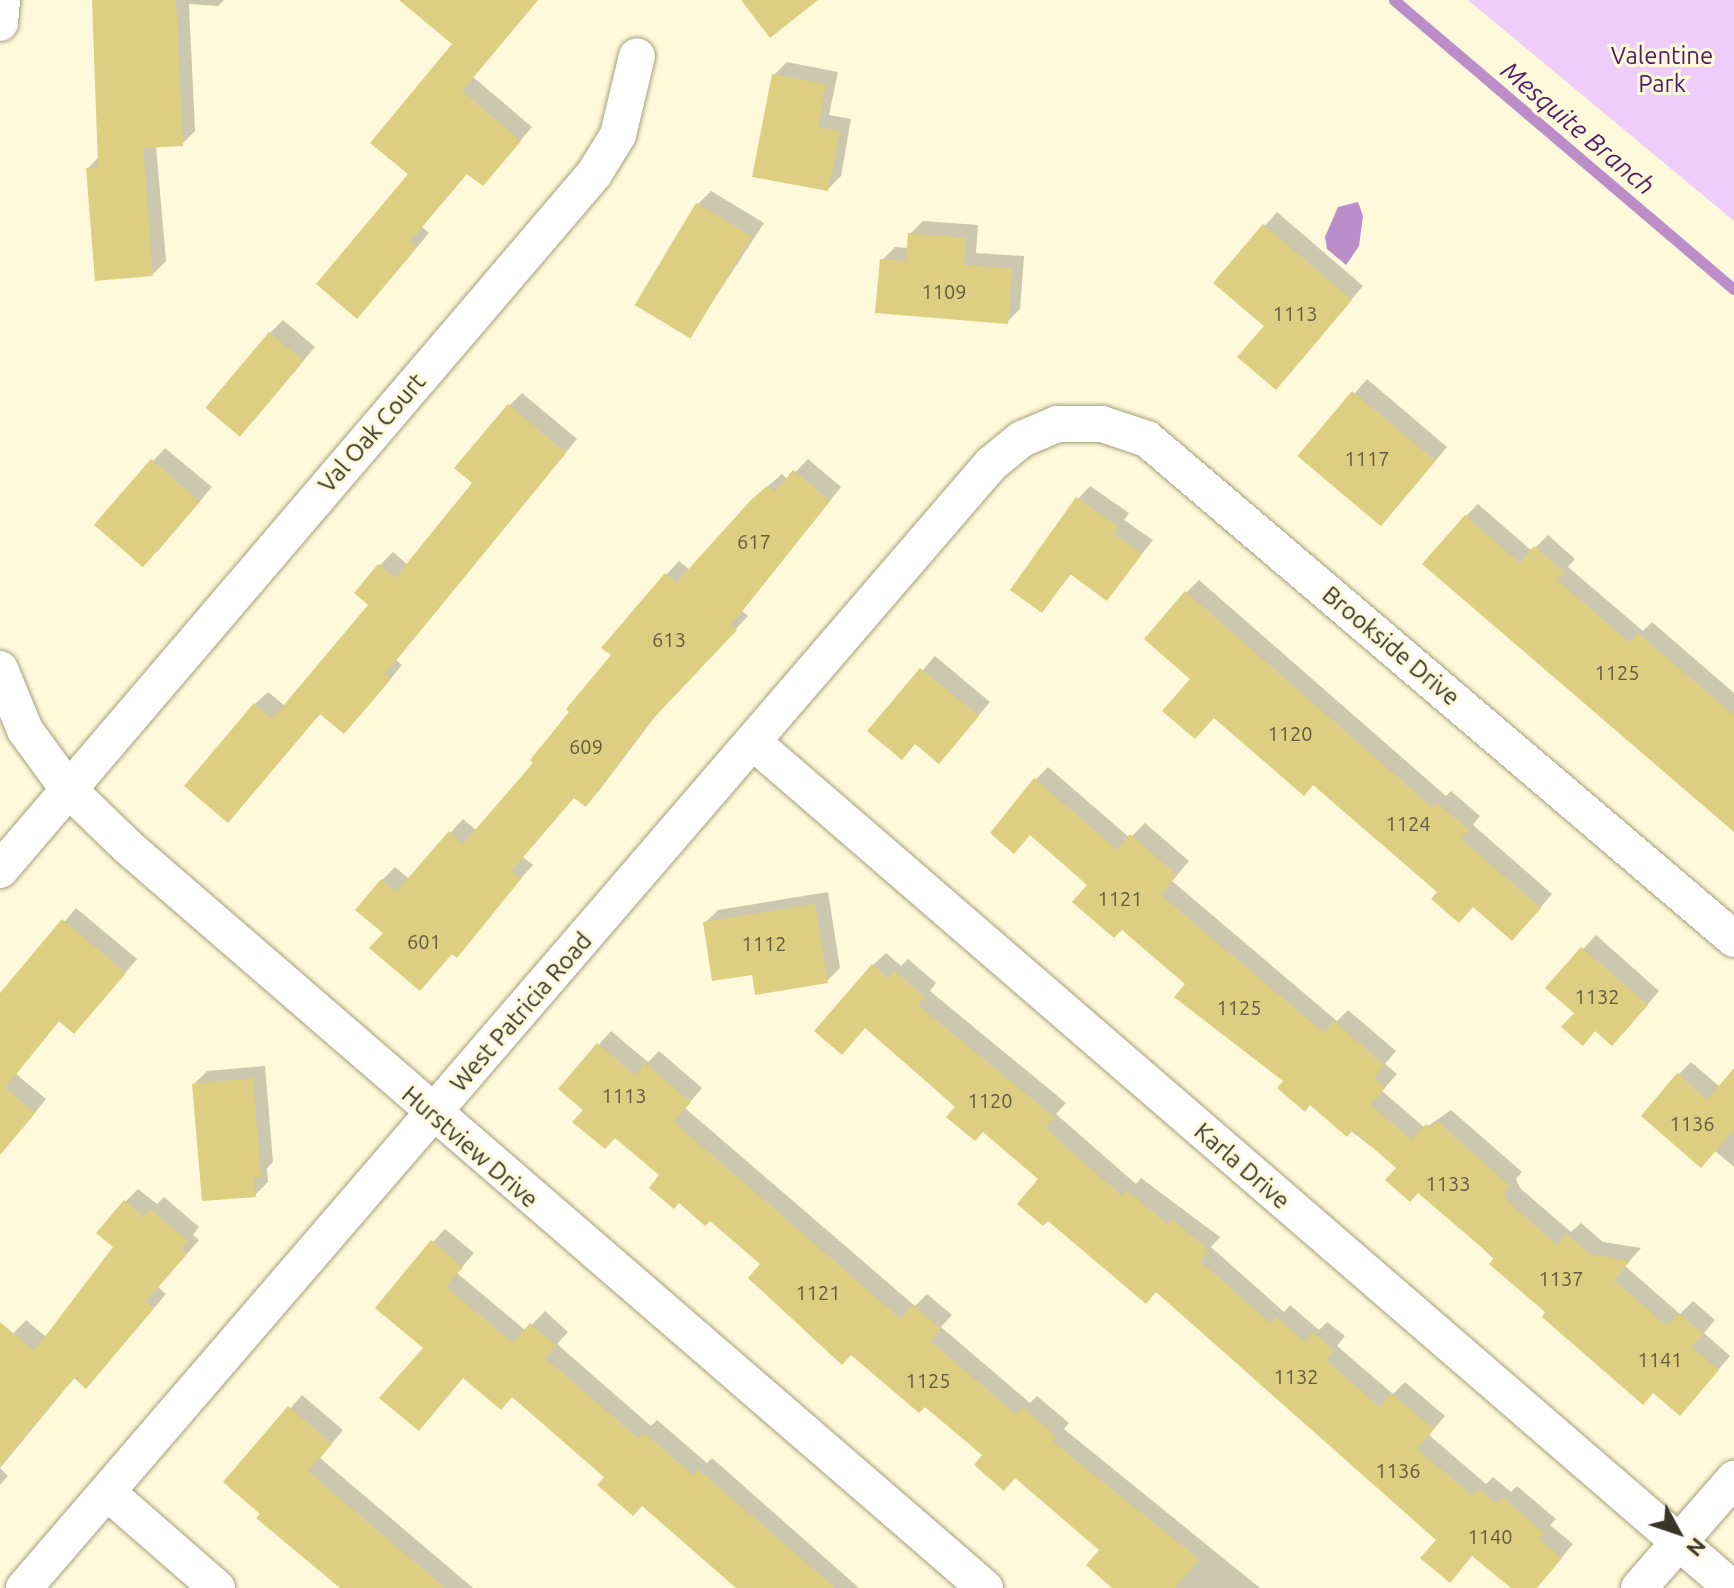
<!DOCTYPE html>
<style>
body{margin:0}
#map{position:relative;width:1734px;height:1588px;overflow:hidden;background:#fff9db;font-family:Ubuntu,sans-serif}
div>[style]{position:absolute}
.green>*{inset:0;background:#efcdfa}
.water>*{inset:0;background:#bb8eca}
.shadow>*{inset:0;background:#0003}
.stream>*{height:11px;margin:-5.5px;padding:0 5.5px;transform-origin:5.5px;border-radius:5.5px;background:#bb8eca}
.building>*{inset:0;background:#dece81;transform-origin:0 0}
.roads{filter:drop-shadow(0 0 2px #a69f7c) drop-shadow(0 0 2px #a69f7c)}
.minor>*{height:36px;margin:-18px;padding:0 18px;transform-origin:18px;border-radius:18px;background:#fff}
span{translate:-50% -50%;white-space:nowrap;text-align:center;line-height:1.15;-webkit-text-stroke:6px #fff9db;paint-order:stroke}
.number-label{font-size:20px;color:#625c3e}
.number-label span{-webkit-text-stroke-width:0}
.park-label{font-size:24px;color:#521a63}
.street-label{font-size:24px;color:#393627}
.water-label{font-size:26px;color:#541c65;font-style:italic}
.north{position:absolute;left:1638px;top:1492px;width:80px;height:80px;-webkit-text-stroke:6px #fff9db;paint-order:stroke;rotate:130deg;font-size:22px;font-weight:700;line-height:32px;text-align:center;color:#393627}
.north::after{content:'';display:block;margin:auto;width:28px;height:36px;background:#393627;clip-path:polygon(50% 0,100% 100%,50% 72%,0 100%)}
</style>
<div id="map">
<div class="green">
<i style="clip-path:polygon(1468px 0,1734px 0,1734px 221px)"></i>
</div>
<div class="water">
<i style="clip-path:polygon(1358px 202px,1363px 216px,1359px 246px,1346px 265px,1327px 249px,1325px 237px,1338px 207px)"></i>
</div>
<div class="shadow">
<i style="clip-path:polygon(98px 0,224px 0,218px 6px,189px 4px,195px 131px,182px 144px,156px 146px,166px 261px,153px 274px,88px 168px,100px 156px)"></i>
<i style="clip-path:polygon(427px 0,538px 0,473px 77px,532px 127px,495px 171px,468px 172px,422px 227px,429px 233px,370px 303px,455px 44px)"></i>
<i style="clip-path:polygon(787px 62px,838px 72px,829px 115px,851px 119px,841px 176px,828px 189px,774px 75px)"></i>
<i style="clip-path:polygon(711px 191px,764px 223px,690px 336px,698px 204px)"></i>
<i style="clip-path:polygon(1277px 212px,1363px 286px,1289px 374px,1267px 326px,1216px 282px)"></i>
<i style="clip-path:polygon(923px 221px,978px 225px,976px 253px,1024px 256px,1020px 309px,1007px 322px,882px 260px,895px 247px,909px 248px,910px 234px)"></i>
<i style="clip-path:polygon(283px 320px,315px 347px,253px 421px,270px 333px)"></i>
<i style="clip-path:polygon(1367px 379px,1447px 447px,1394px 510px,1301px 456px)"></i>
<i style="clip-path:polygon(522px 393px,577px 439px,396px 660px,402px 665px,357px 719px,321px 712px,241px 807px,255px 704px,268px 692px,285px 706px,371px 604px,357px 593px,380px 565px,393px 552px,408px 565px,475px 483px,509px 406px)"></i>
<i style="clip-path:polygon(165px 448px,212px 487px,157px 552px,153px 461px)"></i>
<i style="clip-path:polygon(808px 459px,841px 487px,742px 611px,748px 616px,663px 706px,598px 792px,586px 804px,575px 796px,523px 857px,533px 865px,432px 975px,386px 933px,382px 880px,395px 867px,409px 879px,463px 819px,477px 831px,536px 763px,614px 655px,604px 647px,667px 574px,679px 561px,690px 570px,767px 487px,782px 474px,788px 480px)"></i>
<i style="clip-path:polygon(1090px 486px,1129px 513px,1124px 520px,1153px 540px,1107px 598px,1072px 573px,1042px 610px,1078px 499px)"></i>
<i style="clip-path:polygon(1478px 504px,1532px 551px,1548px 535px,1575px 559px,1568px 567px,1643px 631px,1652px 622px,1734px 693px,1734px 823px,1466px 516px)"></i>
<i style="clip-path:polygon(1199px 580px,1446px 796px,1451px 791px,1480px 816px,1473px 825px,1552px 894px,1525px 926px,1440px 892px,1193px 678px,1186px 593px)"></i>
<i style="clip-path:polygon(935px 656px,990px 702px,951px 748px,870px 731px)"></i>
<i style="clip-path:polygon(1048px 767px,1130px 838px,1145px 823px,1189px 861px,1172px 881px,1337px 1021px,1348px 1010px,1396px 1051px,1385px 1064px,1397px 1074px,1382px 1091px,1425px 1128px,1451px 1110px,1522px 1172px,1516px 1179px,1520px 1188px,1571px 1232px,1581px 1223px,1603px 1242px,1641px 1248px,1625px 1266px,1680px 1314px,1693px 1301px,1715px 1320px,1704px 1333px,1730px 1356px,1692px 1401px,1548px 1311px,1399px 1168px,1286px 1081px,1090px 884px,1035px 780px)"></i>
<i style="clip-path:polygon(828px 892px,840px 968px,827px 981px,753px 973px,705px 923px,718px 910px)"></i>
<i style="clip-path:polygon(76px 908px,137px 959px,87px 1018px,60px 1020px,16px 1074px,46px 1099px,22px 1129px,0 1134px,0 1000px)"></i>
<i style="clip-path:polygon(1596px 935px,1659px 991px,1625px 1031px,1577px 1013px,1548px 987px)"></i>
<i style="clip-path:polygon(886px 953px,901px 966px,908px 959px,936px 983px,930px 991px,1066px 1103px,1056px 1114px,1136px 1184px,1141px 1178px,1220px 1237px,1211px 1247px,1284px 1312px,1290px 1305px,1319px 1330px,1327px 1322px,1345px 1336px,1337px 1346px,1393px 1394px,1405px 1382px,1445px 1416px,1429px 1435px,1486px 1484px,1493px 1477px,1511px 1492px,1517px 1486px,1556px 1519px,1550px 1525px,1573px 1544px,1536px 1588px,1514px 1588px,1473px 1554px,1439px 1539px,1157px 1290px,1048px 1218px,1041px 1179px,958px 1107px,873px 965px)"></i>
<i style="clip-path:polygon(611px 1031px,648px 1062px,659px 1051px,702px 1088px,685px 1108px,915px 1306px,927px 1294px,952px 1315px,941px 1327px,1030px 1403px,1037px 1396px,1069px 1423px,1064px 1429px,1260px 1588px,1115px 1588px,1102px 1550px,560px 1088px)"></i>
<i style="clip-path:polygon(1691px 1062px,1720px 1087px,1734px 1071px,1734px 1167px,1715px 1151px,1678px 1075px)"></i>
<i style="clip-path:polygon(265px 1066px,273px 1162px,267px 1168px,268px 1182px,255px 1195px,194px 1084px,207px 1071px)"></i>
<i style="clip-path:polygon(138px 1189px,157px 1204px,164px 1197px,199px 1227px,193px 1235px,199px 1240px,158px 1287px,166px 1294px,99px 1373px,86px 1386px,75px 1377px,0 1468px,0 1348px,26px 1320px,47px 1338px,116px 1247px,125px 1202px)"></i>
<i style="clip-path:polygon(445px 1229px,474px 1253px,457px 1273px,526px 1331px,545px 1311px,568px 1332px,557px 1344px,651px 1426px,657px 1420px,707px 1463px,712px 1458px,859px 1588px,740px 1588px,513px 1395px,426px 1348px,433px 1242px)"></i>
<i style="clip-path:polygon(302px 1395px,343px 1430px,320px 1458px,473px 1588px,344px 1588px,226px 1482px)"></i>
<i style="clip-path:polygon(0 1468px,8px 1476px,0 1485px)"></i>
</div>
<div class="stream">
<i style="left:1394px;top:0;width:446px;rotate:40.4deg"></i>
</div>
<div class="building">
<i style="clip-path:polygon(92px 0,176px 0,183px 146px,143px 148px,153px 276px,95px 281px,86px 168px,98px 167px)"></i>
<i style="clip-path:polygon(399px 0,538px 0,462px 91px,521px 141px,483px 186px,467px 174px,410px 241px,417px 247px,357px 319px,316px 284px,408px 174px,370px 143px,452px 44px)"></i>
<i style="clip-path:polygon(741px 0,818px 0,770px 38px)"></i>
<i style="clip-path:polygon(772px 74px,826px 84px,818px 127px,840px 131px,828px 191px,752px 177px)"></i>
<i style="left:696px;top:203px;width:65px;height:119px;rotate:31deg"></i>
<i style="clip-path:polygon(1263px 224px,1352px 300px,1276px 390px,1237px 357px,1264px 326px,1213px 283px)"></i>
<i style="clip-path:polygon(908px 233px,966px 238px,964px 265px,1012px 269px,1008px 324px,875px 313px,880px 259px,906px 261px)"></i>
<i style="left:269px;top:332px;width:45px;height:99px;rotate:40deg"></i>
<i style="left:1352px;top:391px;width:109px;height:85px;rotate:40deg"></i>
<i style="clip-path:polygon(508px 404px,566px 453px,385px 674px,391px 679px,344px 734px,320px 714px,228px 823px,184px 786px,254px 703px,272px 719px,368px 605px,354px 593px,378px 564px,395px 578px,472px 483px,454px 468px)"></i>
<i style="left:151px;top:459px;width:65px;height:87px;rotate:41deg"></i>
<i style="clip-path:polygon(793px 470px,830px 501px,731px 625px,737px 630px,650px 722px,586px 807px,574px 798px,511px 871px,521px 879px,457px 958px,452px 954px,420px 991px,369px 948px,383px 933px,355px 910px,381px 879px,396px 892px,449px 831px,463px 844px,533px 763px,530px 760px,569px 712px,566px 709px,611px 655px,601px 648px,665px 573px,676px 583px,751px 500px,767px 486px,775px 492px)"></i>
<i style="clip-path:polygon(1076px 497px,1118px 527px,1113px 533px,1142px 554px,1107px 601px,1070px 574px,1042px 613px,1010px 590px)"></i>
<i style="clip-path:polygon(1465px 515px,1520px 563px,1534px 546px,1564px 572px,1557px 580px,1629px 642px,1638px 633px,1734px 715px,1734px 832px,1422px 564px)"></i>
<i style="clip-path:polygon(1185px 591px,1433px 808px,1437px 803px,1469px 830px,1461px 839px,1541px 908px,1512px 941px,1473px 907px,1459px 923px,1431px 899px,1437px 892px,1313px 785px,1304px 796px,1214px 718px,1195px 739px,1162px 711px,1190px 679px,1144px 639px)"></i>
<i style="clip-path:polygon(920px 668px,979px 716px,939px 764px,915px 744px,902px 760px,867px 731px)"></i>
<i style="clip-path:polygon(1034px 778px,1117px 850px,1130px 834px,1177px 875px,1161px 895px,1324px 1033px,1334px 1021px,1384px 1065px,1374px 1078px,1385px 1088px,1371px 1105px,1411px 1140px,1426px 1124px,1431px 1128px,1437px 1121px,1510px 1186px,1504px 1193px,1507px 1201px,1557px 1245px,1566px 1234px,1590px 1254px,1630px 1261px,1614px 1280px,1667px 1326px,1679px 1313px,1703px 1334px,1692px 1347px,1719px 1370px,1680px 1416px,1653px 1393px,1643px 1405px,1542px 1317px,1545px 1312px,1489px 1264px,1494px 1258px,1418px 1193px,1410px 1202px,1385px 1180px,1396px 1168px,1353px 1130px,1347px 1137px,1310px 1105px,1305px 1112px,1277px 1088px,1283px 1081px,1174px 997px,1185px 984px,1122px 930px,1114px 938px,1072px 902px,1087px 885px,1030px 835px,1014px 854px,990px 833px)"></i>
<i style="clip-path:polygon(815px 904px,828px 983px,755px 995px,752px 975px,712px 981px,703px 922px)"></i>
<i style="clip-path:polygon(62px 919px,126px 973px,74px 1034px,59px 1021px,5px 1088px,35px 1113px,0 1155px,0 993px)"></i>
<i style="clip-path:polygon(1581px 947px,1648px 1005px,1612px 1046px,1595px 1031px,1583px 1046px,1561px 1027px,1574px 1013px,1545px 988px)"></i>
<i style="clip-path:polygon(872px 964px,888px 978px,894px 971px,925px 997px,918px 1005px,1054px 1117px,1045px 1128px,1122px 1196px,1127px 1190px,1168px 1225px,1173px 1219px,1209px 1251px,1200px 1261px,1270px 1323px,1276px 1317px,1305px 1342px,1313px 1333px,1334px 1350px,1326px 1360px,1380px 1407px,1391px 1393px,1434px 1429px,1417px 1449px,1473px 1496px,1479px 1489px,1497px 1504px,1503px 1497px,1544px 1533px,1539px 1539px,1562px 1558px,1537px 1588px,1511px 1588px,1472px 1556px,1450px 1583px,1420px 1558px,1436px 1540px,1156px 1292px,1146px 1304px,1048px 1221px,1043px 1226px,1017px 1204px,1038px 1179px,983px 1132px,975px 1141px,946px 1117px,955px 1107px,937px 1091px,865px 1028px,842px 1055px,814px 1031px)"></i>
<i style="clip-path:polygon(597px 1043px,635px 1075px,645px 1063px,691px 1102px,674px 1122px,901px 1319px,913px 1305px,941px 1329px,930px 1341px,1017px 1415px,1023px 1407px,1057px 1437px,1053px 1442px,1199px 1559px,1175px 1588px,1112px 1588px,1086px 1565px,1099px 1550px,1015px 1478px,1004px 1491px,974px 1465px,982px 1455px,925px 1407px,919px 1413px,851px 1355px,842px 1365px,748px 1278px,760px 1264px,710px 1221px,705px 1226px,679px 1203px,674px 1209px,649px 1188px,659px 1175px,615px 1138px,605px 1149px,572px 1122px,583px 1110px,558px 1089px)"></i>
<i style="clip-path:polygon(1734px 1068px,1734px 1130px,1701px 1168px,1641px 1116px,1677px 1073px,1707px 1100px)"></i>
<i style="clip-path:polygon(253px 1078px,261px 1177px,254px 1178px,256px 1197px,202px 1201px,192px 1084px)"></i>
<i style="clip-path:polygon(124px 1200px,143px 1217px,150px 1209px,188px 1241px,181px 1248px,187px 1254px,146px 1301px,154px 1308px,86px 1389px,74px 1378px,0 1466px,0 1322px,34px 1351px,113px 1247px,96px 1233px)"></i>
<i style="clip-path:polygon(431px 1240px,463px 1267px,446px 1287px,513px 1343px,530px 1323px,557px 1346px,545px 1358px,638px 1438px,643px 1432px,693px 1475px,698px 1469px,835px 1588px,736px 1588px,642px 1506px,633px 1516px,597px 1485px,604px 1477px,512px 1397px,501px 1410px,463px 1378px,419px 1431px,379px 1398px,423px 1348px,375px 1308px)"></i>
<i style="clip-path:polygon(288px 1406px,332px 1444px,308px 1471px,445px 1588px,340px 1588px,256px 1518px,260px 1514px,223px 1482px)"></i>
</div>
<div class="roads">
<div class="minor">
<i style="left:0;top:23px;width:23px;rotate:-85deg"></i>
<i style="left:0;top:669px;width:66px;rotate:67.7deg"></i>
<i style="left:25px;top:730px;width:73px;rotate:53.9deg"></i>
<i style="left:68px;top:789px;width:83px;rotate:44deg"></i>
<i style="left:128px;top:847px;width:1133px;rotate:40.85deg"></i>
<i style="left:753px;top:742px;width:1294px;rotate:40.83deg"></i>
<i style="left:0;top:870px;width:915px;rotate:-49.52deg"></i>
<i style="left:594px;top:174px;width:46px;rotate:-58.4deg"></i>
<i style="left:618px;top:135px;width:81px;rotate:-76.5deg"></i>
<i style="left:107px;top:1492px;width:146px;rotate:41.1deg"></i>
<i style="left:24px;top:1588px;width:1483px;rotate:-49.29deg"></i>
<i style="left:991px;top:464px;width:40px;rotate:-39deg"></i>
<i style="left:1022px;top:439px;width:38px;rotate:-23deg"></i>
<i style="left:1057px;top:424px;width:45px"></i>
<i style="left:1102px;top:424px;width:47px;rotate:18.4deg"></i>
<i style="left:1147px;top:439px;width:771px;rotate:40.42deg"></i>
<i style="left:1639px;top:1588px;width:145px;rotate:-48.9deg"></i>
</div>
</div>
<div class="number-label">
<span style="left:944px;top:291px">1109</span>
<span style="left:1295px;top:313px">1113</span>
<span style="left:1367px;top:458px">1117</span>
<span style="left:754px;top:541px">617</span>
<span style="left:669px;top:639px">613</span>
<span style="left:1617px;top:672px">1125</span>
<span style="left:1290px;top:733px">1120</span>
<span style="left:586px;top:746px">609</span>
<span style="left:1408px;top:823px">1124</span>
<span style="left:1120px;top:898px">1121</span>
<span style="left:424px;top:941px">601</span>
<span style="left:764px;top:943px">1112</span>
<span style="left:1597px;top:996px">1132</span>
<span style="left:1239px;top:1007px">1125</span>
<span style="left:624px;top:1095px">1113</span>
<span style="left:990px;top:1100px">1120</span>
<span style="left:1692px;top:1123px">1136</span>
<span style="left:1448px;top:1183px">1133</span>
<span style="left:1561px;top:1278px">1137</span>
<span style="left:818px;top:1292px">1121</span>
<span style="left:1660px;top:1359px">1141</span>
<span style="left:1296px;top:1376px">1132</span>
<span style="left:928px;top:1380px">1125</span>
<span style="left:1398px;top:1470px">1136</span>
<span style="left:1490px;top:1536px">1140</span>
</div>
<div class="park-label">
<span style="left:1662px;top:70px">Valentine<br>Park</span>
</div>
<div class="street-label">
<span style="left:372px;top:433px;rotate:-49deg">Val Oak Court</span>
<span style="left:1391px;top:646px;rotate:40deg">Brookside Drive</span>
<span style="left:521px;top:1012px;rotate:-49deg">West Patricia Road</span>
<span style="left:470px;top:1147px;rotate:41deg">Hurstview Drive</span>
<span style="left:1242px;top:1166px;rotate:41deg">Karla Drive</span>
</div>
<div class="water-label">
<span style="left:1578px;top:128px;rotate:40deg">Mesquite Branch</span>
</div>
<div class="north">N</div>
</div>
